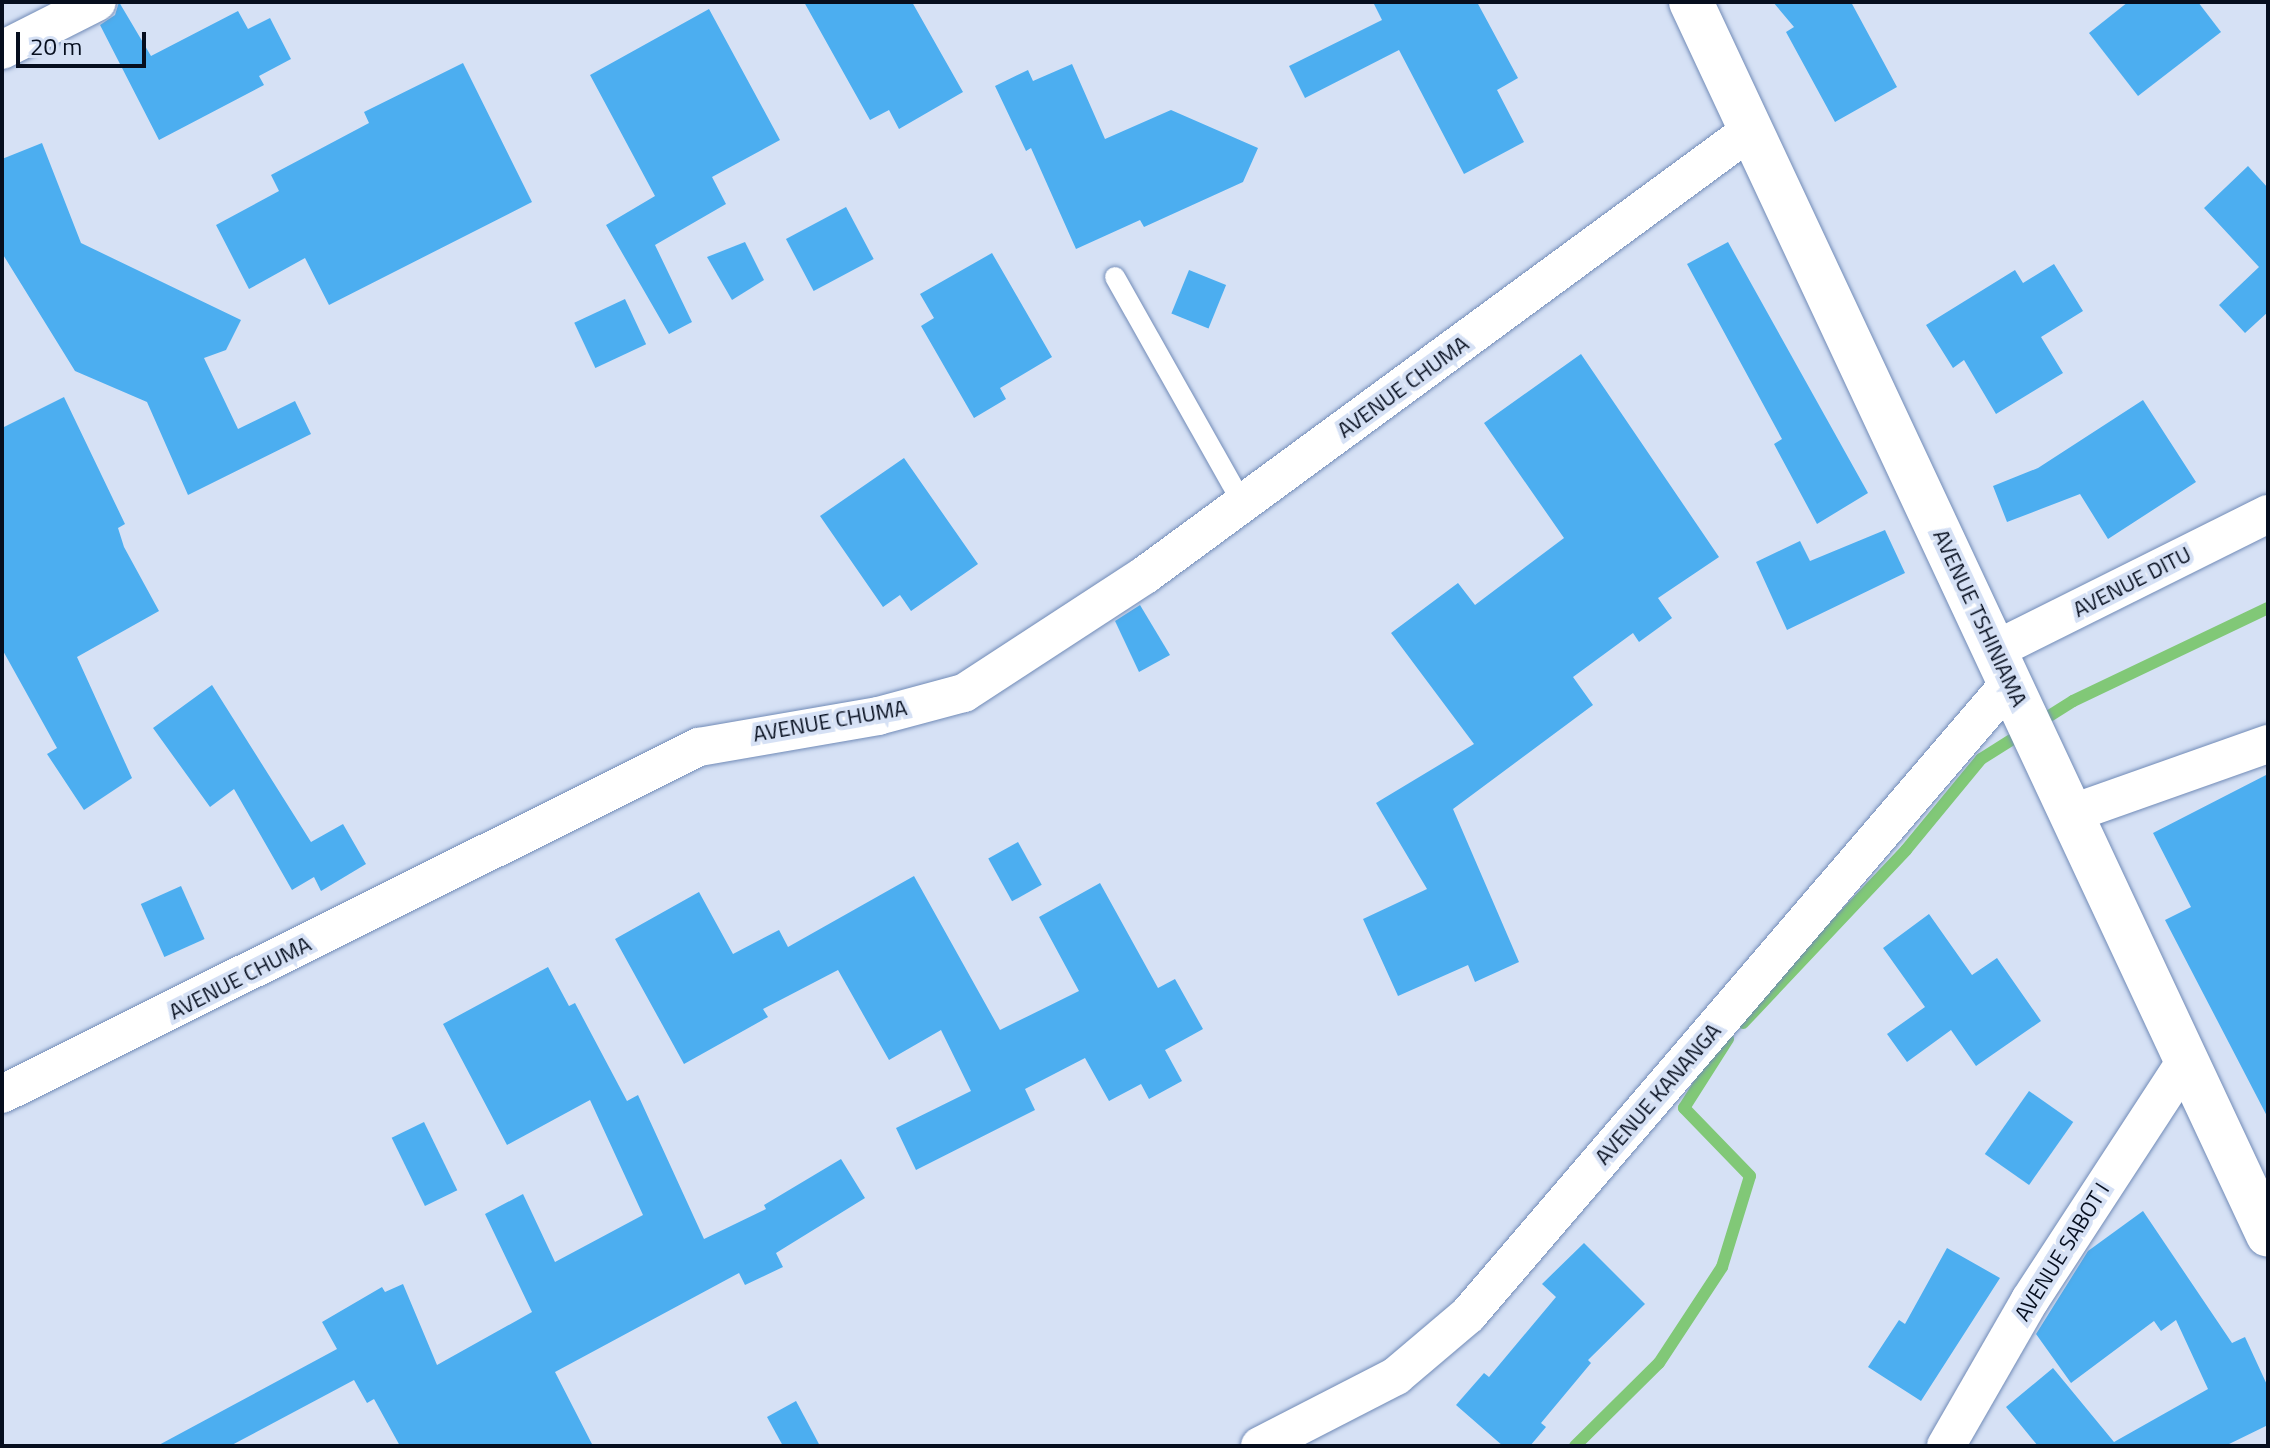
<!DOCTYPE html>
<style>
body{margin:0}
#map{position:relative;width:2270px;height:1448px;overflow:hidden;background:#d6e1f5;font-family:"Titillium Web",sans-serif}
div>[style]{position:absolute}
.stream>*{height:12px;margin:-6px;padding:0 6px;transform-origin:6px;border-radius:6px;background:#81c877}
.building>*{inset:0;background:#4caef0;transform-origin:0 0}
.roads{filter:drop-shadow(0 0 2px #718bb7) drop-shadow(0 0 2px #718bb7)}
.service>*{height:20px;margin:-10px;padding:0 10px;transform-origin:10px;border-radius:10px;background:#fff}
.minor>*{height:38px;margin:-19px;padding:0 19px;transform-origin:19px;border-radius:19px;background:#fff}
.tertiary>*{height:44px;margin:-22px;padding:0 22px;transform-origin:22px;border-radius:22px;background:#fff}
span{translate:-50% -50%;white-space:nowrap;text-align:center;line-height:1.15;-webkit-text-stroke:8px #d6e1f5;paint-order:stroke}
.street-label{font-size:22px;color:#060e1e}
.frame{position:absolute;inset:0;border:4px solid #060e1e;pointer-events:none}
.scale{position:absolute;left:16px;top:32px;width:130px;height:36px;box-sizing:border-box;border:4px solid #060e1e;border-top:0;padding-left:10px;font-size:24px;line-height:28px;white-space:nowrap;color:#060e1e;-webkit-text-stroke:6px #d6e1f5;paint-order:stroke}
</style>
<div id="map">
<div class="stream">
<i style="left:1743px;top:1023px;width:238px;rotate:-46.7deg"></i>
<i style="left:1906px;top:850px;width:118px;rotate:-50.5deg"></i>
<i style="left:1981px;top:759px;width:109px;rotate:-32.2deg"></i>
<i style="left:2073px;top:701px;width:216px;rotate:-25.5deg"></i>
<i style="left:1575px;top:1446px;width:118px;rotate:-44.7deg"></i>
<i style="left:1659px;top:1363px;width:115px;rotate:-56.7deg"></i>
<i style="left:1722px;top:1267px;width:95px;rotate:-72.9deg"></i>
<i style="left:1750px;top:1176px;width:95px;rotate:-134.1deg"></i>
<i style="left:1684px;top:1108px;width:82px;rotate:-57.5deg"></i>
</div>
<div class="building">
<i style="clip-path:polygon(119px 2px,151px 56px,238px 11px,248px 29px,270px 18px,291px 59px,259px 76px,264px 85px,159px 140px,100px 25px,115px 15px)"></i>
<i style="clip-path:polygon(804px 2px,912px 2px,963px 92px,899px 129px,889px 110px,870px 120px)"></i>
<i style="clip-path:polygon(1373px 2px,1477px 2px,1518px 78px,1497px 90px,1524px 142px,1464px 174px,1399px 50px,1305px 98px,1289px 66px,1382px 20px)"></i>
<i style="clip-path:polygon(1773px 2px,1851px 2px,1897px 87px,1835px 122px,1786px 32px,1794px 27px)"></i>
<i style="clip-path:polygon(2128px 2px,2198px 2px,2221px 32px,2138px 96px,2089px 33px)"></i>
<i style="clip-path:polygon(709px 9px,780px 140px,712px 177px,726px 204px,655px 245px,692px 322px,669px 334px,606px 225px,655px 196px,590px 75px)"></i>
<i style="clip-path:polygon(463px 63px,532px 202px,329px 305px,305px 258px,249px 289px,216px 225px,279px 191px,271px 175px,369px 123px,364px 112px)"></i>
<i style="clip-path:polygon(1072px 64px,1105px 139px,1171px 110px,1258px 148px,1243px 182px,1144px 227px,1140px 220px,1076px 249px,1031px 148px,1026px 151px,995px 86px,1028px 70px,1033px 81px)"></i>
<i style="clip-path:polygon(42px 143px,81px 243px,241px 320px,226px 350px,204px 358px,238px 429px,295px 401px,311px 434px,188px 495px,147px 402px,75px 371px,2px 253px,2px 159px)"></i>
<i style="clip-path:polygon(2248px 166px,2268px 188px,2268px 312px,2245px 333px,2219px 305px,2259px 267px,2204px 208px)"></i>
<i style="left:846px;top:207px;width:59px;height:68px;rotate:62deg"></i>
<i style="clip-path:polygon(745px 242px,764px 280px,732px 300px,707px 257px)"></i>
<i style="clip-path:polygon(1728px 242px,1868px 493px,1817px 524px,1774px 444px,1782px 439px,1687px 264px)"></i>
<i style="clip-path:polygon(992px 253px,1052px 357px,1000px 388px,1006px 399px,974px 418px,921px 326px,934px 318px,920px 294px)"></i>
<i style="clip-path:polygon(2054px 264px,2083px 311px,2041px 337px,2063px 373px,1996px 414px,1964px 360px,1953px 368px,1926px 325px,2015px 270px,2023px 283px)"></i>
<i style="left:1189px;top:270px;width:40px;height:47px;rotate:22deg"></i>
<i style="left:625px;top:299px;width:50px;height:56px;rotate:65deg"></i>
<i style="clip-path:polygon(1581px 354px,1719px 557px,1658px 598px,1672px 618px,1639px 642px,1633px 633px,1573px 677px,1593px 705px,1453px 809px,1519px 962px,1475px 982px,1468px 965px,1398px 996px,1363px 919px,1427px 889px,1376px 803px,1474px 744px,1391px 633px,1458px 583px,1475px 605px,1564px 538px,1484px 423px)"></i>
<i style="clip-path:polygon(64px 397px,125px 524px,118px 528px,124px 547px,159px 611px,77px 657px,132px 778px,84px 810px,47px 754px,57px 748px,2px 649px,2px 428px)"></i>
<i style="clip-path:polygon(2143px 400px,2196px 482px,2108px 539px,2080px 494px,2007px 522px,1993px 486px,2038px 468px)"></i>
<i style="clip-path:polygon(904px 458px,978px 564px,911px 611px,900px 595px,883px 607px,820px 516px)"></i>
<i style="clip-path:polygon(1885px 530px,1905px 573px,1787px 630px,1756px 562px,1800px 541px,1810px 561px)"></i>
<i style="clip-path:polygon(1140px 605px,1170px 655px,1139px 672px,1115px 621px)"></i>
<i style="clip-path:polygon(212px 685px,311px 842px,343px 824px,366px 864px,321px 891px,314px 877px,292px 890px,234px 789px,210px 807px,153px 728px)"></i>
<i style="clip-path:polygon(2268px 774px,2268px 1118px,2165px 920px,2191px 907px,2153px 833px)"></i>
<i style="left:1018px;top:842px;width:49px;height:34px;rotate:61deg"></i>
<i style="clip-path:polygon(914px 876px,1000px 1030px,1079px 991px,1039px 917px,1100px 883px,1158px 988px,1175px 979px,1203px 1029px,1165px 1050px,1182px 1081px,1149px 1099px,1141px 1084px,1109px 1101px,1085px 1058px,1025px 1089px,1035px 1110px,916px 1170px,896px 1128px,971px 1091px,941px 1030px,889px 1060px,838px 970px,763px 1009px,768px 1017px,684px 1064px,615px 939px,699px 892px,733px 954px,779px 930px,788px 947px)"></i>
<i style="left:181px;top:886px;width:58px;height:44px;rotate:66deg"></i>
<i style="clip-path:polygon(1929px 914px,1972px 975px,1997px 958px,2041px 1021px,1976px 1066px,1951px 1030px,1907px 1062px,1887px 1034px,1925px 1007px,1883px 948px)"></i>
<i style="clip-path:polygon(548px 967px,569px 1006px,575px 1003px,627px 1101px,638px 1095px,704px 1239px,766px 1209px,764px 1205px,841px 1159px,865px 1198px,776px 1253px,783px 1267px,745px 1285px,739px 1273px,555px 1372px,593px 1446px,400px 1446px,374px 1399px,367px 1403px,354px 1380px,230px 1446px,157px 1446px,337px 1349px,322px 1322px,382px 1287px,385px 1292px,403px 1284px,437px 1365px,532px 1312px,485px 1214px,523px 1194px,555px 1262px,643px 1215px,590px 1100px,507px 1145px,443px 1024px)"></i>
<i style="left:2029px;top:1091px;width:54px;height:77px;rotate:35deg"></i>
<i style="left:424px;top:1122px;width:76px;height:36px;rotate:64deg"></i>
<i style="clip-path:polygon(2143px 1211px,2232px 1343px,2245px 1337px,2268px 1387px,2268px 1425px,2225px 1446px,2038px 1446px,2006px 1407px,2053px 1368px,2114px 1442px,2208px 1389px,2176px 1320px,2161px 1331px,2154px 1321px,2071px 1383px,2036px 1334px,2088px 1251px)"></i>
<i style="clip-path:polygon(1584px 1243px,1645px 1304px,1588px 1360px,1591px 1363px,1541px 1423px,1546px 1427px,1530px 1446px,1503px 1446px,1456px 1405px,1484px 1373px,1489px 1377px,1556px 1297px,1542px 1284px)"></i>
<i style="clip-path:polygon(1947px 1248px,2000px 1278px,1921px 1401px,1868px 1367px,1899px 1320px,1905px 1324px)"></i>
<i style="clip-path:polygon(796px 1401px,820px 1446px,783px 1446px,767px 1417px)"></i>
</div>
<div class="roads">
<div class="service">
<i style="left:1115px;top:277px;width:261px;rotate:60.6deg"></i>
</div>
<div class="minor">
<i style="left:2px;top:50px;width:106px;rotate:-26.8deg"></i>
<i style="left:1995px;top:650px;width:305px;rotate:-26.5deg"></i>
<i style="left:2070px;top:814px;width:210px;rotate:-19.5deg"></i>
<i style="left:2px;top:1094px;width:779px;rotate:-26.47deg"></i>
<i style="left:699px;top:747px;width:182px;rotate:-9.8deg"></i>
<i style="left:878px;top:716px;width:89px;rotate:-15deg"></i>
<i style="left:964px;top:693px;width:216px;rotate:-33.1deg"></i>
<i style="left:1145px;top:575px;width:752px;rotate:-36.29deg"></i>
<i style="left:1260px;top:1446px;width:153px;rotate:-27.2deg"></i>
<i style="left:1396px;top:1376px;width:94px;rotate:-40.3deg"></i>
<i style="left:1468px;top:1315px;width:831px;rotate:-49.39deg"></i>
<i style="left:1946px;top:1446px;width:168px;rotate:-60.1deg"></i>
<i style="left:2030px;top:1300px;width:284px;rotate:-56.9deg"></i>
</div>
<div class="tertiary">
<i style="left:1691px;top:2px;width:1361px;rotate:64.92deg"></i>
</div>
</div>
<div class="street-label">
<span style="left:1403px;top:387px;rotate:-36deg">AVENUE CHUMA</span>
<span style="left:2132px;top:582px;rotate:-27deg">AVENUE DITU</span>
<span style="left:1980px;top:618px;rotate:65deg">AVENUE TSHINIAMA</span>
<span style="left:830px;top:721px;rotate:-10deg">AVENUE CHUMA</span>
<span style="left:240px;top:978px;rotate:-27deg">AVENUE CHUMA</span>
<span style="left:1658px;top:1094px;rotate:-49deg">AVENUE KANANGA</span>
<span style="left:2062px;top:1252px;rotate:-58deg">AVENUE SABOT I</span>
</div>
<div class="frame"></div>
<div class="scale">20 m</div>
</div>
